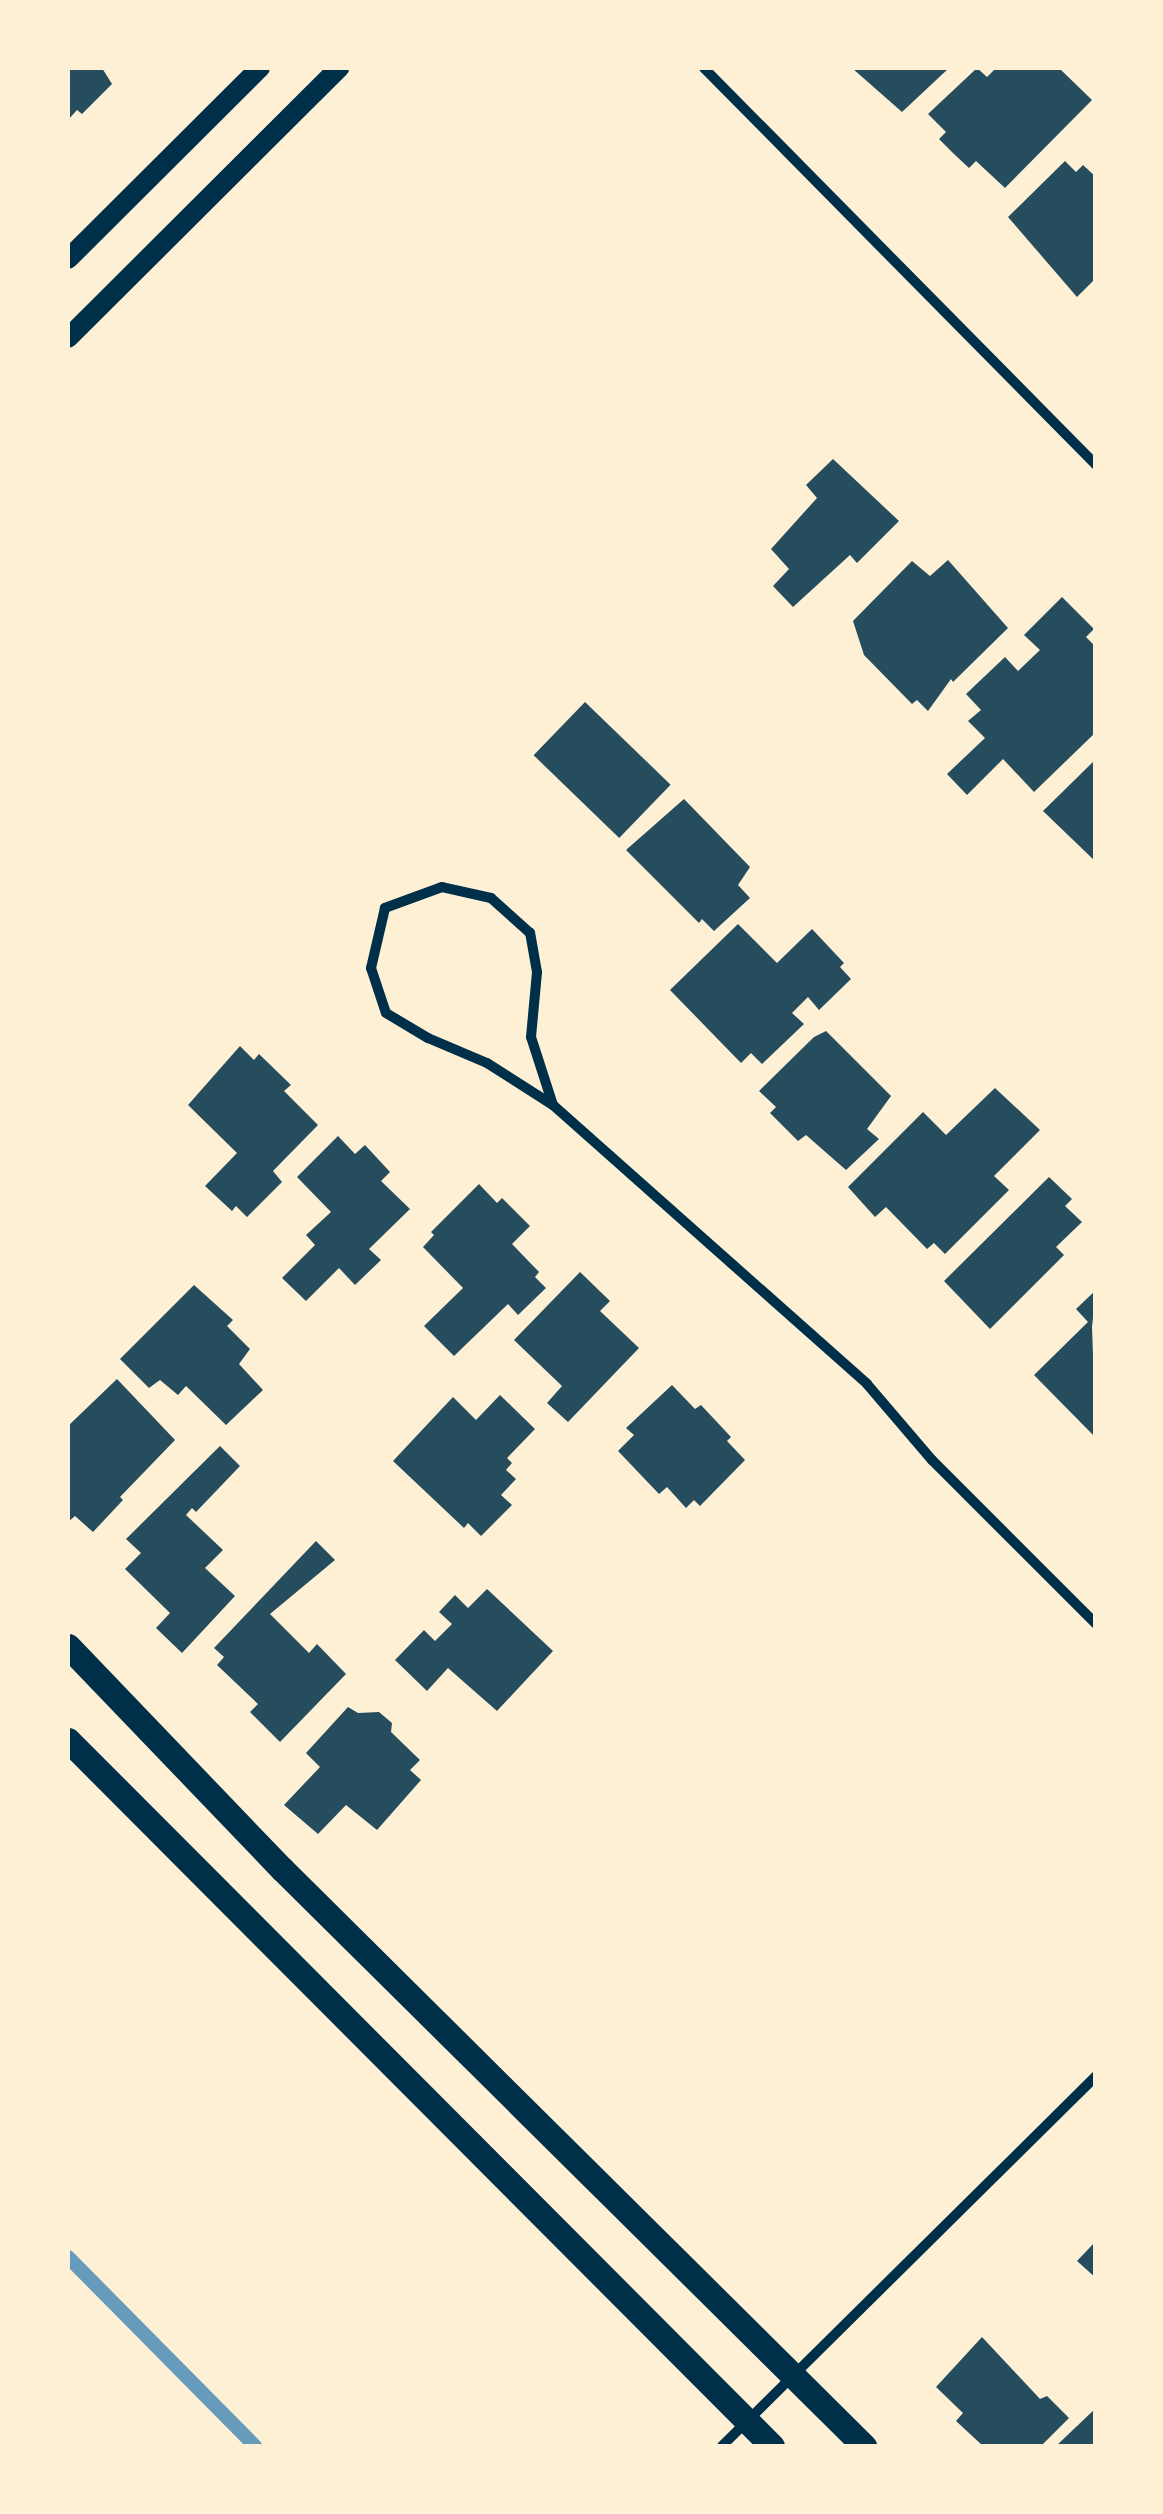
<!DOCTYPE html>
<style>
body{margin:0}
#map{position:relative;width:1163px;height:2514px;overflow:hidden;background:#fdf0d5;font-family:"Golos Text",sans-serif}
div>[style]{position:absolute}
.stream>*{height:14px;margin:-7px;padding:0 7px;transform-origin:7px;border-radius:7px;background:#669bbc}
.building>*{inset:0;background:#264d5e;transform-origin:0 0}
.minor>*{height:10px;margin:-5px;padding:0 5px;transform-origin:5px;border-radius:5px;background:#003049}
.secondary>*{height:20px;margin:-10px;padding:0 10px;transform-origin:10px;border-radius:10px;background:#003049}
.primary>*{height:25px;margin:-12.5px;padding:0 12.5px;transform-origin:12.5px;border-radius:12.5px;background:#003049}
span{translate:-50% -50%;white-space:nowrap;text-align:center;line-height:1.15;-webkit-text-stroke:10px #fdf0d5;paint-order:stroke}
.frame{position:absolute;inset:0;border:70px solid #fdf0d5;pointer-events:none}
</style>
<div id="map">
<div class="stream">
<i style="left:68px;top:2257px;width:266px;rotate:45.3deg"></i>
</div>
<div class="building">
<i style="clip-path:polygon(68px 68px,102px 68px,112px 84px,82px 114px,77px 110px,68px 120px)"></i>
<i style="clip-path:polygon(852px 68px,949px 68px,902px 112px)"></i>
<i style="clip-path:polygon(977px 68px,987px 77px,996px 68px,1059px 68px,1092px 100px,1005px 188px,976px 161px,969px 168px,954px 154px,939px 139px,946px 132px,928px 114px)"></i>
<i style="clip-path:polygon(1065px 161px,1076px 172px,1083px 165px,1096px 177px,1096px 278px,1077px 297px,1008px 217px)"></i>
<i style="clip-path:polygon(833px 459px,899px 521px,857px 563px,850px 555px,793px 607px,773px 586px,789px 569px,771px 549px,817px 498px,806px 485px)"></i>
<i style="clip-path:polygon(948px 560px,1008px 628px,953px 682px,951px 679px,928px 711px,917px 700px,912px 704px,864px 655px,853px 621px,912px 561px,930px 576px)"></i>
<i style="clip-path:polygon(1062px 597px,1094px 629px,1086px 637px,1096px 647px,1096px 732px,1034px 792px,1003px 759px,967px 795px,947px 774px,985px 738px,968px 721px,981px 710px,966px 694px,1005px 657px,1018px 671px,1040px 650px,1024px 635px)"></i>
<i style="left:585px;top:702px;width:119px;height:74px;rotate:44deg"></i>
<i style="clip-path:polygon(1096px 759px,1096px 862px,1043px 811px)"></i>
<i style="clip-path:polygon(684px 799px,750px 867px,738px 885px,750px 898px,714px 931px,702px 919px,699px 923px,626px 850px)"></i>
<i style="clip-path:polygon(738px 924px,777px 963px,812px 929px,844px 963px,840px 967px,851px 979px,819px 1010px,808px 997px,792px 1013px,804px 1024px,762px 1064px,751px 1053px,741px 1063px,670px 990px)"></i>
<i style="clip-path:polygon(826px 1031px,891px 1096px,867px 1129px,879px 1139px,846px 1170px,806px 1135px,798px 1141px,770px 1113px,776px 1107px,759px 1091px,814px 1037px)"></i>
<i style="clip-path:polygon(240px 1046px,254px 1060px,259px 1054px,291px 1085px,284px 1091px,318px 1125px,273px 1171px,282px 1182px,247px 1217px,236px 1206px,232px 1211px,205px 1186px,237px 1153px,188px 1105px)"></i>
<i style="clip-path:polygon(995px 1088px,1040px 1130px,994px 1176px,1009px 1190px,945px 1254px,934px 1243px,927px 1249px,886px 1207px,875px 1217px,848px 1187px,923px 1112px,946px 1135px)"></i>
<i style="clip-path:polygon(338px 1136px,355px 1154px,365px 1145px,390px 1172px,381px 1181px,410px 1209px,369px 1249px,381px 1260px,355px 1285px,339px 1268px,306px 1301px,282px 1278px,315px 1245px,306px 1235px,331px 1212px,297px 1177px)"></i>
<i style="clip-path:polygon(1049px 1177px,1072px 1199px,1065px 1206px,1082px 1222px,1056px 1247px,1064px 1255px,990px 1329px,944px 1281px)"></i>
<i style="clip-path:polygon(479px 1184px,497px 1203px,502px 1198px,530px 1226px,512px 1244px,539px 1272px,535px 1277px,546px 1288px,518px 1315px,508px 1304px,454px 1356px,424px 1326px,463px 1288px,423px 1247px,434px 1235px,431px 1232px)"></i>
<i style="clip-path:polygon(580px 1272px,610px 1301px,600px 1311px,639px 1348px,568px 1422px,547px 1403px,562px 1386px,514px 1340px)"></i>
<i style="clip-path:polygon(194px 1285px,233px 1320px,227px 1326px,250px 1349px,239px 1364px,263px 1390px,226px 1425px,186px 1386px,178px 1395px,160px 1380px,149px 1388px,120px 1359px)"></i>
<i style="clip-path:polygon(1096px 1290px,1092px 1327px,1096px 1438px,1034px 1375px,1088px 1322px,1076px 1309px)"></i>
<i style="clip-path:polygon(117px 1379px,175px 1440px,120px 1497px,123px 1500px,93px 1532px,75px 1516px,68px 1522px,68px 1426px)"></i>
<i style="clip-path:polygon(672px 1385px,695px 1409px,701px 1405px,731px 1437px,727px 1441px,745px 1460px,700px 1506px,694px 1500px,686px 1508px,667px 1487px,659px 1494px,618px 1451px,634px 1435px,626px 1428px)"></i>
<i style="clip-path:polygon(500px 1395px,535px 1429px,507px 1458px,512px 1463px,506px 1470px,516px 1479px,501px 1495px,512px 1505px,481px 1536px,468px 1523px,464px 1528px,393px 1461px,453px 1397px,476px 1420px)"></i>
<i style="clip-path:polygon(220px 1446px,240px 1466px,196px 1512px,192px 1508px,186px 1515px,223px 1550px,205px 1568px,235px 1596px,182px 1653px,156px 1628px,170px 1613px,125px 1569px,141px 1553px,126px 1539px)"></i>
<i style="clip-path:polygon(316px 1541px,335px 1560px,270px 1614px,309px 1653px,317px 1644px,346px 1674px,280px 1742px,250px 1712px,258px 1704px,217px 1665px,224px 1657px,214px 1648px)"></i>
<i style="clip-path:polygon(487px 1589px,553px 1651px,497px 1711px,448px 1668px,427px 1691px,395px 1660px,424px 1630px,435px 1641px,452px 1624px,439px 1612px,455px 1595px,468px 1608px)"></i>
<i style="clip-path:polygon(348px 1707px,358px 1713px,379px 1712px,392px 1723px,391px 1732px,420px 1760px,410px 1770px,421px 1780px,377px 1830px,346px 1805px,318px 1834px,284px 1805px,320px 1767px,306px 1753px)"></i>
<i style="clip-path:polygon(1096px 2241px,1096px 2278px,1077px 2261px)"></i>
<i style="clip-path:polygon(982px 2337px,1040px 2399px,1047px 2396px,1069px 2418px,1041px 2446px,983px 2446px,956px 2421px,963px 2413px,936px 2387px)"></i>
<i style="clip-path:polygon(1096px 2408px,1096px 2446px,1056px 2446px)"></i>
</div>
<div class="minor">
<i style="left:704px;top:68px;width:558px;rotate:45.36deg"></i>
<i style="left:553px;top:1105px;width:71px;rotate:-107.9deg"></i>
<i style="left:531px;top:1037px;width:65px;rotate:-84.7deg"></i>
<i style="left:537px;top:972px;width:40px;rotate:-100deg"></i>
<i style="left:530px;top:933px;width:52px;rotate:-138.1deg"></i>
<i style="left:491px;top:898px;width:50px;rotate:-167.3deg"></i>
<i style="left:442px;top:887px;width:61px;rotate:159.8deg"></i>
<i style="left:385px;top:908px;width:62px;rotate:103.1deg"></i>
<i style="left:371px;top:968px;width:47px;rotate:71.6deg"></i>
<i style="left:386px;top:1013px;width:49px;rotate:30.8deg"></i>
<i style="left:428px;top:1038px;width:64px;rotate:23deg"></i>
<i style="left:487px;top:1063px;width:78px;rotate:32.5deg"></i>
<i style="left:553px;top:1105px;width:420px;rotate:41.6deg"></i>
<i style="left:867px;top:1384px;width:100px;rotate:49.5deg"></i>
<i style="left:932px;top:1460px;width:232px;rotate:45deg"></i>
<i style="left:722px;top:2446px;width:526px;rotate:-44.69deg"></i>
</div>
<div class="secondary">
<i style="left:68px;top:259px;width:271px;rotate:-44.9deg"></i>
<i style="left:68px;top:338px;width:383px;rotate:-44.9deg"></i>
</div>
<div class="primary">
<i style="left:68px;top:1646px;width:309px;rotate:46.2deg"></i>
<i style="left:282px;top:1869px;width:820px;rotate:44.75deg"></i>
<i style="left:68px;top:1740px;width:997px;rotate:45.08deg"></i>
</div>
<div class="frame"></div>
</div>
